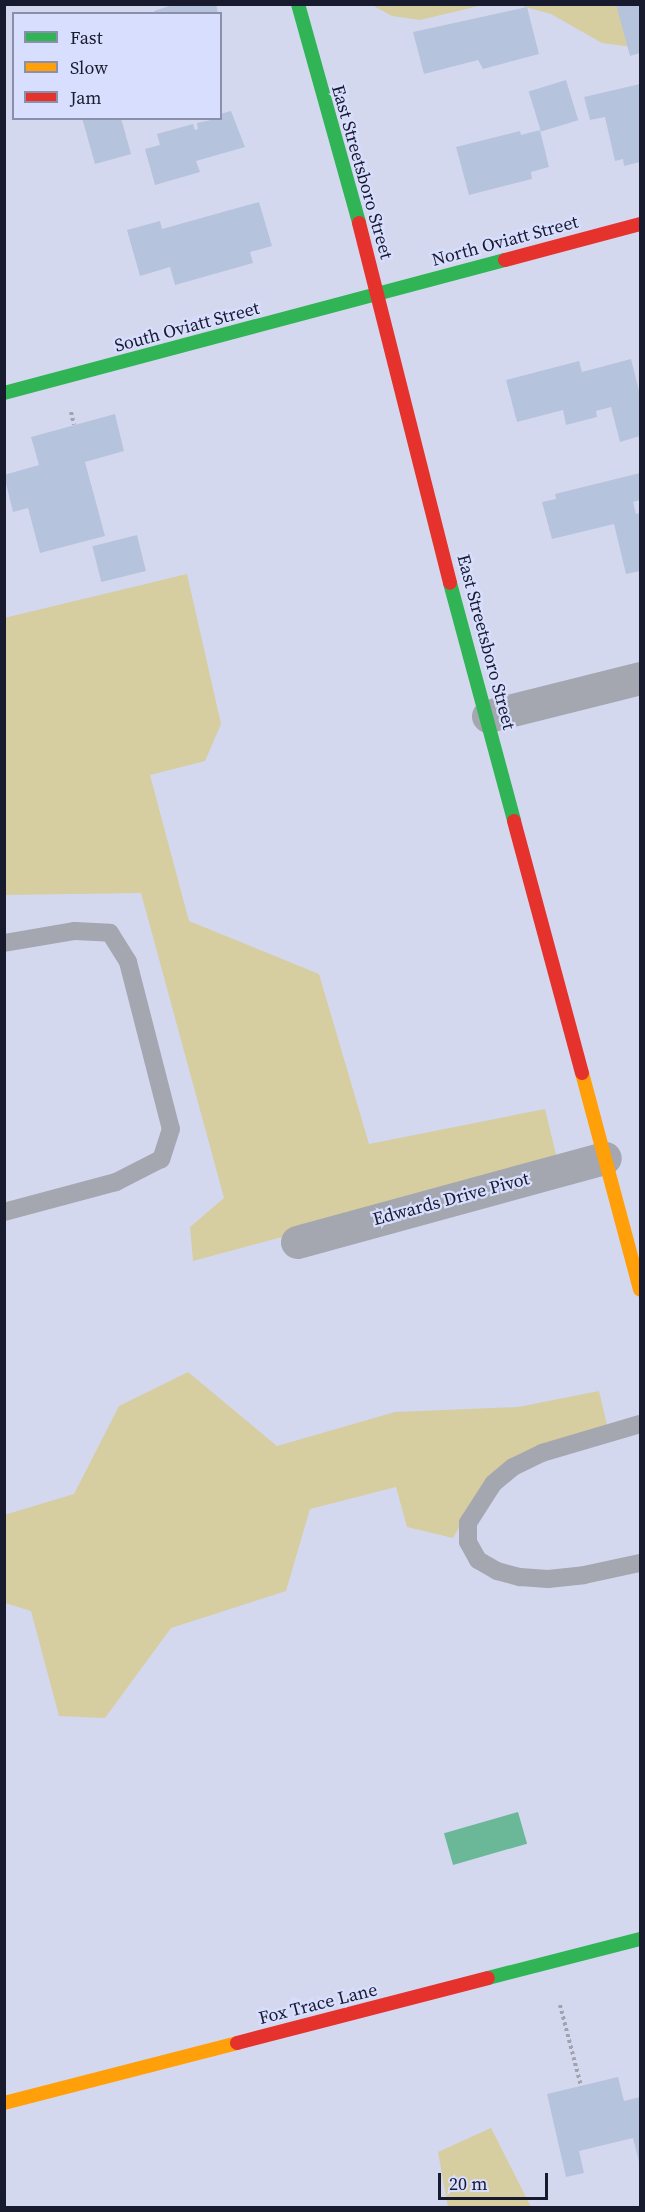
<!DOCTYPE html>
<style>
body{margin:0}
#map{position:relative;width:645px;height:2212px;overflow:hidden;background:#d4d8ef;font-family:"Source Serif 4",serif}
div>[style]{position:absolute}
.green>*{inset:0;background:#d6cda1}
.water>*{inset:0;background:#6ab898;transform-origin:0 0}
.building>*{inset:0;background:#b6c3dc;transform-origin:0 0}
.path>*{height:4px;margin-top:-2px;transform-origin:0;background:repeating-linear-gradient(90deg,#a1a2ae 0 3px,transparent 0 6px)}
.lane>*{height:18px;margin:-9px;padding:0 9px;transform-origin:9px;border-radius:9px;background:#a4a6b0}
.street>*{height:33px;margin:-16.5px;padding:0 16.5px;transform-origin:16.5px;border-radius:16.5px;background:#a4a6b0}
.fast>*{height:14px;margin:-7px;padding:0 7px;transform-origin:7px;border-radius:7px;background:#30b455}
.slow>*{height:14px;margin:-7px;padding:0 7px;transform-origin:7px;border-radius:7px;background:#ff9f0a}
.jam>*{height:14px;margin:-7px;padding:0 7px;transform-origin:7px;border-radius:7px;background:#e5322d}
span{translate:-50% -50%;white-space:nowrap;text-align:center;line-height:1.15;-webkit-text-stroke:4.5px #d8defe;paint-order:stroke}
.street-label{font-size:18px;color:#181a2d}
.frame{position:absolute;inset:0;border:6px solid #181a2d;pointer-events:none}
.legend{position:absolute;left:12px;top:12px;width:210px;height:108px;box-sizing:border-box;background:#d8defe;border:2px solid #8b90aa;margin:0;padding:8px 10px;list-style:none;font-size:18px;color:#181a2d}
.legend li{display:flex;align-items:center;gap:12px;height:30px}
.legend b{width:30px;border:2px solid #8b90aa}
.scale{position:absolute;left:438px;top:2173px;width:110px;height:27px;box-sizing:border-box;border:3px solid #181a2d;border-top:0;padding-left:8px;font-size:18px;line-height:21px;white-space:nowrap;color:#181a2d;-webkit-text-stroke:4px #d8defe;paint-order:stroke}
</style>
<div id="map">
<div class="green">
<i style="clip-path:polygon(372px 5px,372px 4px,483px 5px,420px 20px,392px 16px)"></i>
<i style="clip-path:polygon(518px 5px,640px 5px,640px 48px,602px 43px,551px 14px)"></i>
<i style="clip-path:polygon(187px 574px,221px 724px,205px 761px,150px 775px,189px 921px,319px 974px,369px 1144px,545px 1109px,558px 1163px,193px 1261px,190px 1227px,224px 1198px,141px 893px,5px 895px,4px 618px)"></i>
<i style="clip-path:polygon(188px 1372px,277px 1446px,395px 1412px,518px 1407px,599px 1391px,607px 1425px,482px 1488px,453px 1538px,407px 1527px,396px 1487px,310px 1509px,286px 1591px,171px 1628px,105px 1718px,59px 1716px,31px 1611px,5px 1603px,4px 1515px,74px 1494px,119px 1406px)"></i>
<i style="clip-path:polygon(491px 2128px,531px 2207px,448px 2207px,438px 2152px)"></i>
</div>
<div class="water">
<i style="left:518px;top:1812px;width:33px;height:77px;rotate:74deg"></i>
</div>
<div class="building">
<i style="clip-path:polygon(175px 4px,216px 4px,218px 14px,155px 14px,154px 11px)"></i>
<i style="clip-path:polygon(616px 4px,640px 4px,640px 53px,630px 56px)"></i>
<i style="clip-path:polygon(527px 7px,539px 54px,483px 69px,478px 60px,424px 74px,413px 32px)"></i>
<i style="left:566px;top:80px;width:42px;height:39px;rotate:73deg"></i>
<i style="clip-path:polygon(640px 84px,640px 162px,624px 166px,623px 159px,615px 161px,605px 117px,590px 120px,584px 97px)"></i>
<i style="clip-path:polygon(231px 111px,245px 147px,196px 161px,200px 172px,155px 185px,145px 149px,160px 145px,157px 134px,193px 124px,195px 130px,198px 129px,197px 123px,220px 118px,220px 114px)"></i>
<i style="clip-path:polygon(82px 118px,121px 118px,131px 154px,95px 164px)"></i>
<i style="clip-path:polygon(540px 130px,549px 167px,531px 172px,532px 179px,469px 195px,456px 147px,520px 131px,521px 135px)"></i>
<i style="clip-path:polygon(259px 202px,272px 246px,250px 252px,253px 263px,175px 285px,170px 267px,140px 276px,127px 230px,160px 221px,162px 229px)"></i>
<i style="clip-path:polygon(631px 359px,640px 395px,640px 436px,620px 442px,611px 407px,596px 411px,597px 417px,566px 425px,563px 410px,517px 422px,506px 380px,579px 361px,582px 372px)"></i>
<i style="clip-path:polygon(115px 414px,124px 451px,85px 462px,105px 536px,40px 553px,28px 508px,13px 512px,4px 475px,39px 465px,31px 437px)"></i>
<i style="clip-path:polygon(640px 473px,640px 500px,633px 502px,636px 514px,640px 513px,640px 571px,626px 574px,614px 524px,552px 539px,542px 502px,556px 499px,555px 494px)"></i>
<i style="left:137px;top:535px;width:37px;height:46px;rotate:76deg"></i>
<i style="clip-path:polygon(618px 2077px,624px 2101px,640px 2097px,640px 2166px,633px 2138px,579px 2151px,584px 2173px,566px 2177px,547px 2094px)"></i>
</div>
<div class="path">
<i style="left:71px;top:412px;width:13px;rotate:77deg"></i>
<i style="left:560px;top:2005px;width:84px;rotate:75.5deg"></i>
</div>
<div class="lane">
<i style="left:4px;top:943px;width:72px;rotate:-9.6deg"></i>
<i style="left:75px;top:931px;width:35px;rotate:3deg"></i>
<i style="left:110px;top:933px;width:34px;rotate:58deg"></i>
<i style="left:128px;top:962px;width:172px;rotate:75.6deg"></i>
<i style="left:171px;top:1129px;width:32px;rotate:108deg"></i>
<i style="left:161px;top:1159px;width:51px;rotate:152.9deg"></i>
<i style="left:116px;top:1182px;width:116px;rotate:165deg"></i>
<i style="left:640px;top:1424px;width:102px;rotate:163.5deg"></i>
<i style="left:542px;top:1453px;width:32px;rotate:154deg"></i>
<i style="left:513px;top:1467px;width:26px;rotate:140deg"></i>
<i style="left:493px;top:1484px;width:46px;rotate:122.7deg"></i>
<i style="left:468px;top:1523px;width:19px;rotate:90deg"></i>
<i style="left:468px;top:1542px;width:21px;rotate:61deg"></i>
<i style="left:478px;top:1560px;width:22px;rotate:30deg"></i>
<i style="left:497px;top:1571px;width:24px;rotate:15deg"></i>
<i style="left:520px;top:1577px;width:28px;rotate:4deg"></i>
<i style="left:548px;top:1579px;width:36px;rotate:-6deg"></i>
<i style="left:584px;top:1575px;width:57px;rotate:-12.1deg"></i>
</div>
<div class="street">
<i style="left:488px;top:716px;width:157px;rotate:-14deg"></i>
<i style="left:297px;top:1242px;width:319px;rotate:-15.3deg"></i>
</div>
<div class="fast">
<i style="left:298px;top:4px;width:227px;rotate:74.4deg"></i>
<i style="left:4px;top:393px;width:518px;rotate:-14.87deg"></i>
<i style="left:450px;top:583px;width:246px;rotate:74.9deg"></i>
<i style="left:488px;top:1978px;width:157px;rotate:-14.4deg"></i>
</div>
<div class="slow">
<i style="left:582px;top:1073px;width:224px;rotate:75deg"></i>
<i style="left:4px;top:2103px;width:241px;rotate:-14.4deg"></i>
</div>
<div class="jam">
<i style="left:359px;top:223px;width:371px;rotate:75.8deg"></i>
<i style="left:505px;top:260px;width:140px;rotate:-14.9deg"></i>
<i style="left:514px;top:821px;width:261px;rotate:74.9deg"></i>
<i style="left:237px;top:2043px;width:259px;rotate:-14.5deg"></i>
</div>
<div class="street-label">
<span style="left:362px;top:172px;rotate:74deg">East Streetsboro Street</span>
<span style="left:505px;top:241px;rotate:-15deg">North Oviatt Street</span>
<span style="left:187px;top:327px;rotate:-15deg">South Oviatt Street</span>
<span style="left:486px;top:642px;rotate:75deg">East Streetsboro Street</span>
<span style="left:451px;top:1199px;rotate:-15deg">Edwards Drive Pivot</span>
<span style="left:318px;top:2004px;rotate:-14deg">Fox Trace Lane</span>
</div>
<div class="frame"></div>
<ul class="legend">
<li><b style="height:8px;background:#30b455"></b>Fast</li>
<li><b style="height:8px;background:#ff9f0a"></b>Slow</li>
<li><b style="height:8px;background:#e5322d"></b>Jam</li>
</ul>
<div class="scale">20 m</div>
</div>
